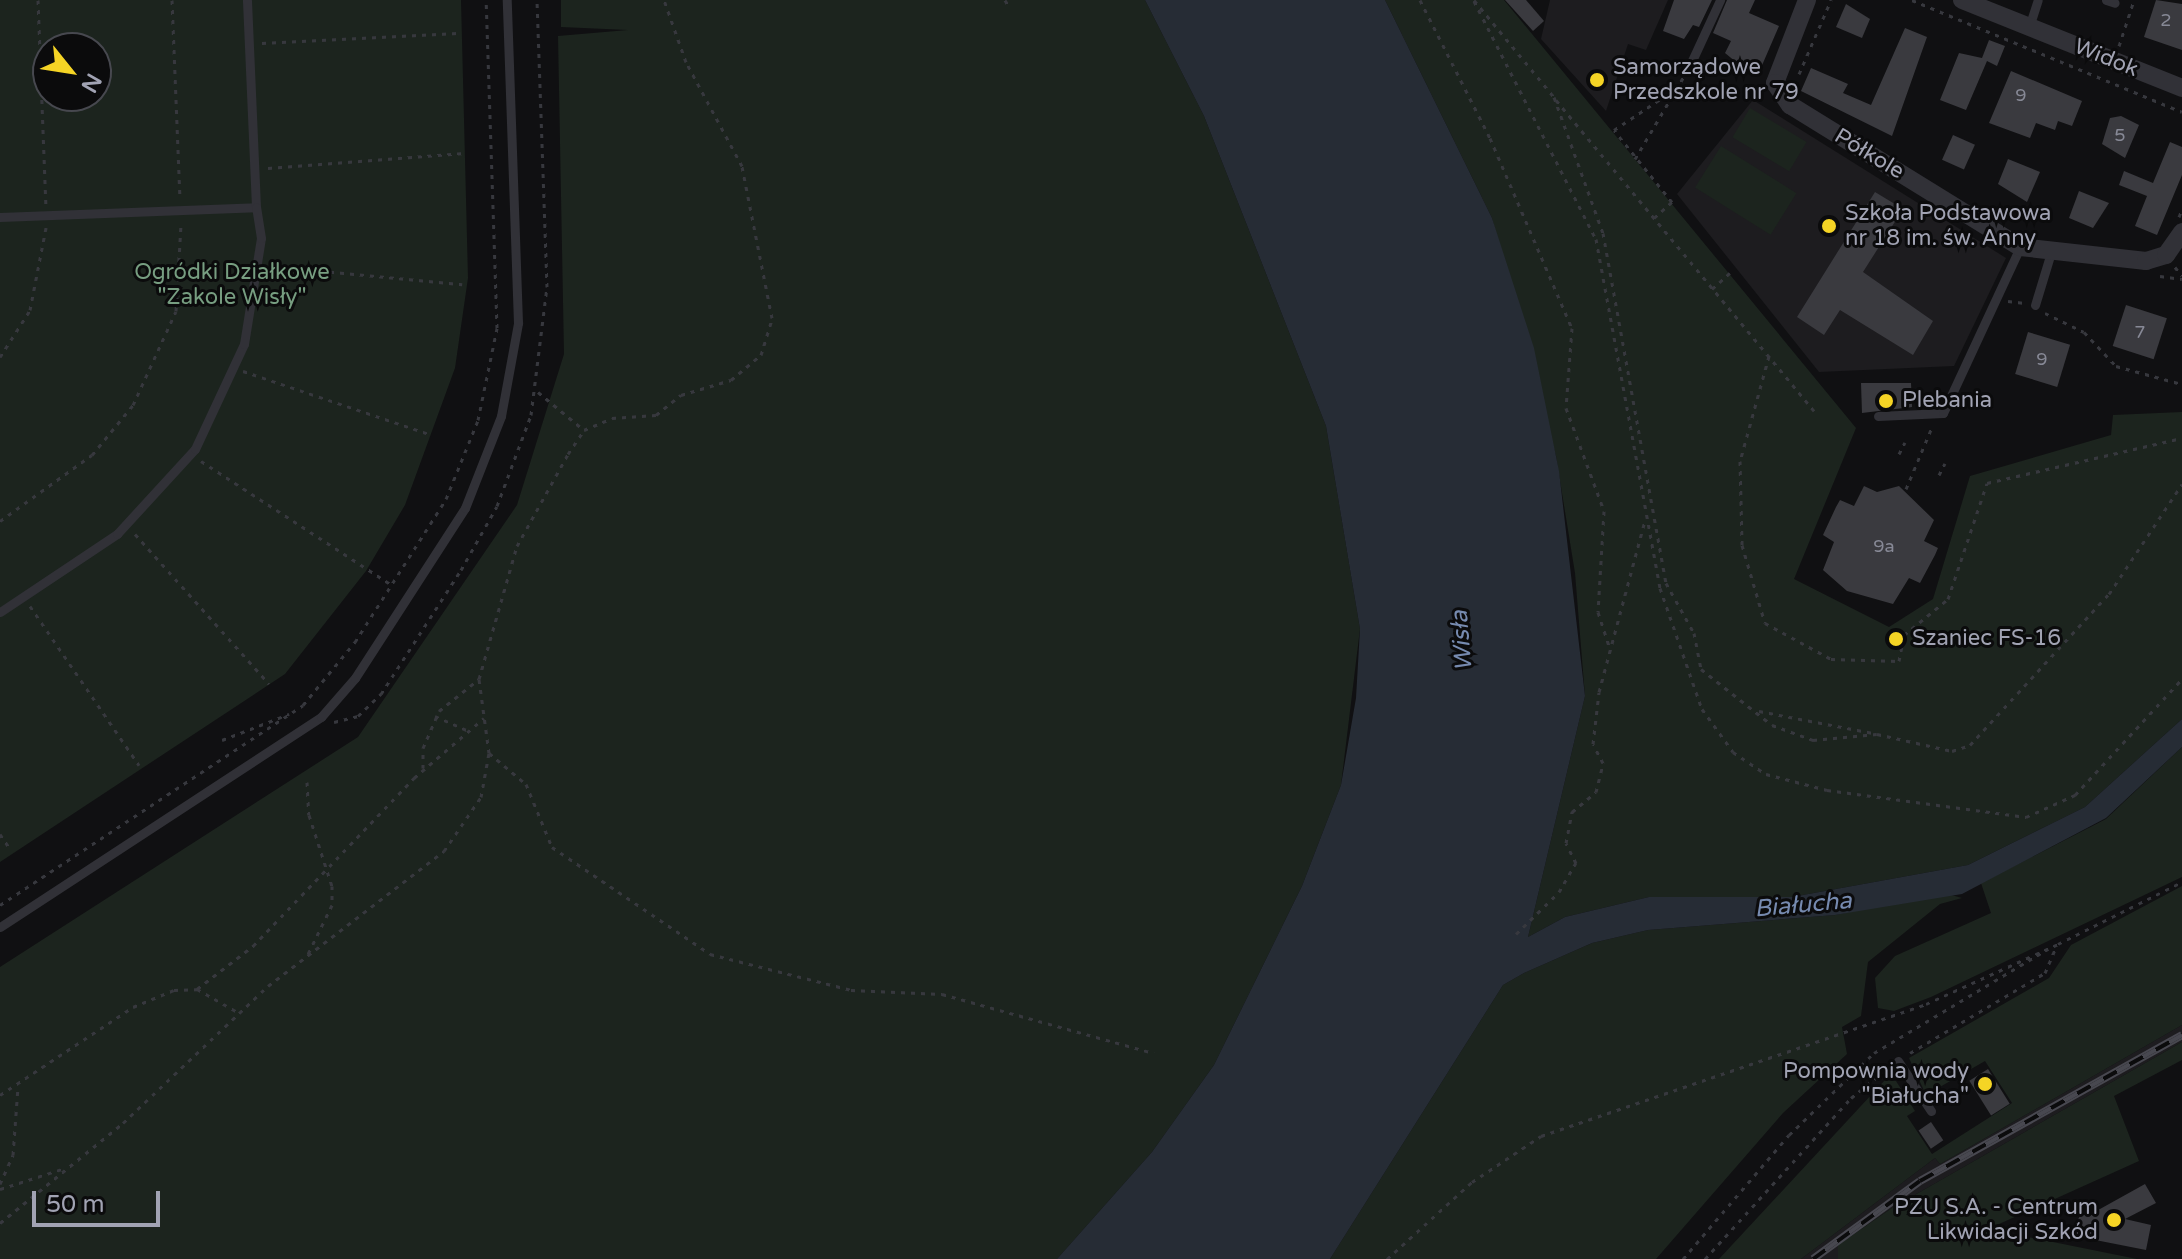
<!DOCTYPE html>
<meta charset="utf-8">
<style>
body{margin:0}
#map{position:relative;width:2182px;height:1259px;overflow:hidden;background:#101012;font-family:"Varela Round",sans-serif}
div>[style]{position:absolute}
.built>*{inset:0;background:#1d1c1f}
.green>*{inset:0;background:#1c241e;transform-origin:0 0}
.water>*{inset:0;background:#262c35}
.building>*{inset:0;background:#3a3a3f;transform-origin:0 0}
.path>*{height:3px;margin-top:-1.5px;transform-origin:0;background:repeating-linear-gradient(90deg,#37383e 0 4px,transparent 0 10px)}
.lane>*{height:9px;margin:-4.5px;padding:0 4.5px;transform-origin:4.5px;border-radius:4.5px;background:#313137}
.street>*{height:18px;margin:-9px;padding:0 9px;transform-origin:9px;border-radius:9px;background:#313137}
.rail>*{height:8px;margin-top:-4px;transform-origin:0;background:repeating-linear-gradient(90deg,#0b0b0c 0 15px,#484850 0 30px);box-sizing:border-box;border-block:2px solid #484850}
.dots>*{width:22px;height:22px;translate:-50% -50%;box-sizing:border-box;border:4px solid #0b0b0c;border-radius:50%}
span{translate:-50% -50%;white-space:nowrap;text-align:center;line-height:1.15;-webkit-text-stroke:6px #0b0b0c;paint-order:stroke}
.number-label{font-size:18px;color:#878996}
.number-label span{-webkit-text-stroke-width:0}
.street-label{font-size:22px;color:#a1a3b3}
.poi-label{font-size:22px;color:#a1a3b3}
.left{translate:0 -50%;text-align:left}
.right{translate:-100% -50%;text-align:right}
.park-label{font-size:22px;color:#779e81}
.water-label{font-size:24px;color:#768aaf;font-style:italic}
.north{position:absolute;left:32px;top:32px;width:80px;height:80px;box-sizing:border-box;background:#0b0b0c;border:2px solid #47484f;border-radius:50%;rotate:120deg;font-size:22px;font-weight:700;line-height:32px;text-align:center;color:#a1a3b3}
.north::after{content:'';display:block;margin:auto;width:28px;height:36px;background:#f5d425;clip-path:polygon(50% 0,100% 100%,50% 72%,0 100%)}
.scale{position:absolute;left:32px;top:1191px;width:128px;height:36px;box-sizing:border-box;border:4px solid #a1a3b3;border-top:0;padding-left:10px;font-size:24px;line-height:28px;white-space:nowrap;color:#a1a3b3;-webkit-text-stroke:6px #0b0b0c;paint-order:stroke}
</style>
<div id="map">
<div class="built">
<i style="clip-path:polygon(1550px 0,1668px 0,1646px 50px,1628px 44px,1606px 111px,1541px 39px)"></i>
<i style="clip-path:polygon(1753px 100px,2006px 258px,1954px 366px,1819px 372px,1677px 194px)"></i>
<i style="clip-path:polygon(2182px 1025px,2182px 1042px,1892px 1208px,1838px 1245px,1838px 1259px,1801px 1259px,1935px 1158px,1940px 1164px)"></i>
</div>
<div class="green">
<i style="clip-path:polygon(evenodd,0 0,461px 0,468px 278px,455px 368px,405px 505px,366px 571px,285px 674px,0 862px,0 0,48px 48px,96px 48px,96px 96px,48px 96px,48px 48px)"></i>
<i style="clip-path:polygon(561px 0,1145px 0,1204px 116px,1326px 426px,1360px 629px,1341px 785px,1302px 886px,1214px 1065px,1152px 1152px,1057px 1259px,0 1259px,0 967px,358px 737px,517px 505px,564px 354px,558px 36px,628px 30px,561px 27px)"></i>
<i style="clip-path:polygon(1385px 0,1504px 0,1856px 428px,1794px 579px,1889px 627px,1933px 599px,1970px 476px,2111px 435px,2113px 415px,2182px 412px,2182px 719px,2085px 807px,1968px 865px,1792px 897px,1649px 897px,1565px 917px,1528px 937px,1585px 696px,1575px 573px,1556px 456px,1492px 218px)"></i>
<i style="left:1750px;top:108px;width:66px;height:34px;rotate:31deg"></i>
<i style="left:1721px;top:146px;width:89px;height:49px;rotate:32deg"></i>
<i style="clip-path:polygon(2182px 747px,2182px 877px,1931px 997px,1894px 1011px,1878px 1008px,1875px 978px,1895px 956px,1991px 913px,1981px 883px,2106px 819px)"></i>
<i style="clip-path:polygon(2182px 886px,2182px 1025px,1940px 1164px,1935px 1158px,1801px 1259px,1719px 1259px,1885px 1080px,1896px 1081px,1915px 1111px,1907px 1116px,1932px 1154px,2012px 1103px,1985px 1061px,1926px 1095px,1909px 1058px,2049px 978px,2071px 945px)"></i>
<i style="clip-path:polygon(1944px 893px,1962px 898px,1940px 904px,1868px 962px,1861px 1016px,1842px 1027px,1847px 1054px,1783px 1113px,1656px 1259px,1330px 1259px,1503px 985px,1524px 973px,1592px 943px,1648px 930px,1835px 915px)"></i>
<i style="clip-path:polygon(2182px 1042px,2182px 1060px,2114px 1096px,2139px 1161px,1988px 1229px,2137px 1259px,1838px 1259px,1838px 1245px,1892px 1208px)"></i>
</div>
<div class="water">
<i style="clip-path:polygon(1145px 0,1385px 0,1492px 218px,1534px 348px,1559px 471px,1585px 696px,1528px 937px,1565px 917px,1649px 897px,1792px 897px,1968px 865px,2085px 807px,2182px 719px,2182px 747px,2106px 818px,1962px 894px,1835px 915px,1648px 930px,1592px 943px,1524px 973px,1503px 985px,1330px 1259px,1057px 1259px,1152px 1152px,1214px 1065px,1302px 886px,1341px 785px,1356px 698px,1360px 629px,1326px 426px,1204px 116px)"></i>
</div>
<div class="building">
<i style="clip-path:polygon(1505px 0,1526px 0,1544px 21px,1533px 31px)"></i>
<i style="clip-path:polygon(1674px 0,1712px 0,1699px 27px,1693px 25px,1684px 39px,1663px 31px)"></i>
<i style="clip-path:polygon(1727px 0,1755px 0,1749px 13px,1779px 26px,1760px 70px,1736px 62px,1725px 53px,1731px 41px,1713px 33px)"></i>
<i style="clip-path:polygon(2156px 0,2182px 4px,2182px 50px,2144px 37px)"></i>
<i style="clip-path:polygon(1846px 4px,1870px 19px,1862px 38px,1836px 27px)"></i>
<i style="clip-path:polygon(1905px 28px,1927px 37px,1892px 136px,1801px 91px,1811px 68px,1848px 84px,1843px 93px,1871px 105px)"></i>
<i style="clip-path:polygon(1989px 40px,2005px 46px,1997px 66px,1987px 61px,1966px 110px,1940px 100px,1959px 53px,1982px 58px)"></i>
<i style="clip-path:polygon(2011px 71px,2082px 101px,2072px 126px,2058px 121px,2055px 130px,2036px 123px,2030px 138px,1989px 123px)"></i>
<i style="clip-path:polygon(2121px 116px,2139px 125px,2125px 158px,2102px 144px,2110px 118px)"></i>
<i style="left:1953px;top:135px;width:24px;height:27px;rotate:24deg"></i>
<i style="clip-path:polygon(2170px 142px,2182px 147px,2182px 175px,2157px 235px,2135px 226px,2147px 196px,2119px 185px,2124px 171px,2153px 183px)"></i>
<i style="clip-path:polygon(2008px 159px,2040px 172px,2027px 202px,1998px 184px)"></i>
<i style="clip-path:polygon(2079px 191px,2109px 203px,2093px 228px,2069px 218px)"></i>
<i style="clip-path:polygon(1875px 192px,1903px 209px,1863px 272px,1933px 321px,1913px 355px,1840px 310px,1824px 335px,1797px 317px)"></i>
<i style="left:2126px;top:305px;width:43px;height:43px;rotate:18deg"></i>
<i style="left:2028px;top:332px;width:44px;height:44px;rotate:17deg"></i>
<i style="clip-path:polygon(1861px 383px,1911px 383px,1912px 407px,1862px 413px)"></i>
<i style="clip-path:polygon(1864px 486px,1877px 492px,1899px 486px,1934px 520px,1924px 541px,1938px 548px,1935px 555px,1920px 583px,1909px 578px,1893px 604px,1847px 591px,1823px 570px,1834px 542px,1823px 535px,1836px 507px,1840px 500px,1854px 506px)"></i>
<i style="left:1988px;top:1069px;width:41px;height:22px;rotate:58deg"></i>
<i style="left:1931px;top:1122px;width:22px;height:15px;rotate:56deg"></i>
<i style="clip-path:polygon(2145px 1184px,2156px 1203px,2125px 1219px,2151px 1225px,2146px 1250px,2070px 1235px,2085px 1206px,2100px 1209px)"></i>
</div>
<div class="path">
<i style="left:38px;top:0;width:204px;rotate:87.8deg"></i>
<i style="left:172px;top:0;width:196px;rotate:87.7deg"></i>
<i style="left:1005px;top:0;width:6px;rotate:59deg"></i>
<i style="left:1420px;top:0;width:155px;rotate:63.1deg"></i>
<i style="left:1490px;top:138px;width:207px;rotate:66.7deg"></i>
<i style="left:1572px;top:328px;width:80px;rotate:94.3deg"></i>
<i style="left:1566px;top:408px;width:110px;rotate:69.7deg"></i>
<i style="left:1604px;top:511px;width:101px;rotate:93.4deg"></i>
<i style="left:1598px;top:612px;width:35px;rotate:72deg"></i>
<i style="left:1474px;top:0;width:126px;rotate:50.5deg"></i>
<i style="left:1554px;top:97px;width:145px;rotate:70.2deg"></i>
<i style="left:1603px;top:233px;width:356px;rotate:79.8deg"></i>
<i style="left:1666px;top:583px;width:57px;rotate:60.8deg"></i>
<i style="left:1694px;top:633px;width:37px;rotate:79deg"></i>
<i style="left:1701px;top:669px;width:90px;rotate:38.3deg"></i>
<i style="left:1772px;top:725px;width:44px;rotate:20.1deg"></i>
<i style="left:1813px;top:740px;width:64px;rotate:-5.4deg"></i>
<i style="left:1877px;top:734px;width:77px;rotate:12.8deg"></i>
<i style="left:1952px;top:751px;width:19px;rotate:-18deg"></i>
<i style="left:1970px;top:745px;width:205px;rotate:-47.4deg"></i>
<i style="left:2109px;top:594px;width:132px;rotate:-56.4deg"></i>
<i style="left:1912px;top:0;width:292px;rotate:22.5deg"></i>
<i style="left:1474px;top:1px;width:267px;rotate:62.9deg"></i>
<i style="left:1596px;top:239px;width:355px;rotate:79.6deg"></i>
<i style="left:1660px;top:588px;width:128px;rotate:70.9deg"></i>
<i style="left:1702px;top:709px;width:53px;rotate:54.2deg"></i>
<i style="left:1733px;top:752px;width:40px;rotate:34deg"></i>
<i style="left:1766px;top:774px;width:63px;rotate:14.7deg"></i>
<i style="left:1827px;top:790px;width:201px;rotate:7.7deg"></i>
<i style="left:2026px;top:817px;width:54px;rotate:-24.2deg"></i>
<i style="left:2075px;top:795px;width:158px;rotate:-47.3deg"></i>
<i style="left:262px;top:43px;width:196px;rotate:-2.9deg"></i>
<i style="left:2119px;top:46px;width:48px;rotate:-71.9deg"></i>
<i style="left:1799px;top:74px;width:81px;rotate:-66.6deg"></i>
<i style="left:1556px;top:100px;width:404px;rotate:50.3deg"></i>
<i style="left:1635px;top:159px;width:96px;rotate:-59.4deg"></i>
<i style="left:268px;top:168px;width:197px;rotate:-4.4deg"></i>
<i style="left:2179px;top:217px;width:9px;rotate:-69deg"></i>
<i style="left:1654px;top:218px;width:24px;rotate:-42deg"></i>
<i style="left:1672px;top:202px;width:92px;rotate:-128.9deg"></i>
<i style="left:1614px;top:130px;width:76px;rotate:-33.7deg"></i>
<i style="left:270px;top:266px;width:193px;rotate:5.4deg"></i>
<i style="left:2175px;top:267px;width:11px;rotate:52deg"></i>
<i style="left:2160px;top:276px;width:22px;rotate:8deg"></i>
<i style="left:1712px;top:289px;width:24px;rotate:-42deg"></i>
<i style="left:2008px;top:301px;width:17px;rotate:7deg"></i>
<i style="left:2045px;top:313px;width:43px;rotate:26deg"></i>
<i style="left:2084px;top:332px;width:47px;rotate:46.7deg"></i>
<i style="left:2116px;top:366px;width:68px;rotate:15.3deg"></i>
<i style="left:1769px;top:356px;width:109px;rotate:105.4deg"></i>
<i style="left:1740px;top:461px;width:84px;rotate:88.6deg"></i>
<i style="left:1742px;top:545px;width:81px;rotate:73.6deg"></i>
<i style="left:1765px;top:623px;width:75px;rotate:28.6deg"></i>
<i style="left:1831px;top:659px;width:68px;rotate:1.7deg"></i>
<i style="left:1899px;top:661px;width:26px;rotate:-79deg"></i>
<i style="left:1904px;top:635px;width:57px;rotate:-39.3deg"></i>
<i style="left:1948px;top:599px;width:122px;rotate:-71.4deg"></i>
<i style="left:1987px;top:483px;width:200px;rotate:-13deg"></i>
<i style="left:0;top:357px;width:56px;rotate:-57.4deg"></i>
<i style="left:30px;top:310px;width:84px;rotate:-79deg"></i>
<i style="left:243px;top:371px;width:196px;rotate:18.7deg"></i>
<i style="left:538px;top:392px;width:60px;rotate:39.6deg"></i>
<i style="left:1899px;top:454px;width:13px;rotate:-63deg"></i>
<i style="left:201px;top:461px;width:228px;rotate:33deg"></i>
<i style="left:1939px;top:475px;width:13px;rotate:-63deg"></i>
<i style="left:1906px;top:489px;width:67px;rotate:-67.2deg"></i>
<i style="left:0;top:521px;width:113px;rotate:-35.7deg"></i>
<i style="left:92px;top:455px;width:65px;rotate:-50.6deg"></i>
<i style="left:133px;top:405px;width:103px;rotate:-65.4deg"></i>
<i style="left:176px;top:311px;width:87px;rotate:-86.7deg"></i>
<i style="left:135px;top:534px;width:201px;rotate:48.2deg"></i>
<i style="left:30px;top:606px;width:193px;rotate:55.6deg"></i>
<i style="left:1759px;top:711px;width:116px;rotate:10.9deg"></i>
<i style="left:435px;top:716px;width:36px;rotate:24deg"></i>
<i style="left:334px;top:722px;width:25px;rotate:-14deg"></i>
<i style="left:358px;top:716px;width:32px;rotate:-44deg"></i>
<i style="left:381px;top:694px;width:148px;rotate:-57.2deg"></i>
<i style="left:461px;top:570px;width:73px;rotate:-60.6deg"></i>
<i style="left:497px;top:506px;width:97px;rotate:-69.5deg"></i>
<i style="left:531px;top:415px;width:129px;rotate:-82.9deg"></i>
<i style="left:547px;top:287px;width:287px;rotate:-92deg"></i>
<i style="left:222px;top:740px;width:72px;rotate:-21.2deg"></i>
<i style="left:489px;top:753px;width:48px;rotate:40deg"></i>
<i style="left:526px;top:784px;width:68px;rotate:67.6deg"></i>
<i style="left:552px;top:847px;width:191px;rotate:34.1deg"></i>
<i style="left:710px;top:954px;width:146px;rotate:14.3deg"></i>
<i style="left:851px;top:990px;width:91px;rotate:2.5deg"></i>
<i style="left:942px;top:994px;width:220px;rotate:15.6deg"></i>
<i style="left:423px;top:768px;width:20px;rotate:-90deg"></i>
<i style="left:423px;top:748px;width:40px;rotate:-66.6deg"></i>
<i style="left:439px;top:711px;width:51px;rotate:-38.7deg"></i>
<i style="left:307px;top:782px;width:33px;rotate:87deg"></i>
<i style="left:309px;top:815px;width:75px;rotate:72.1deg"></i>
<i style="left:332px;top:886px;width:19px;rotate:90deg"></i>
<i style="left:332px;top:905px;width:57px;rotate:116.1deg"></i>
<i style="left:0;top:834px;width:18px;rotate:56deg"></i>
<i style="left:0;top:905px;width:363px;rotate:-33.4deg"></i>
<i style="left:303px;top:705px;width:82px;rotate:-50.5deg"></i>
<i style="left:355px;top:642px;width:169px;rotate:-57.5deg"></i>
<i style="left:446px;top:499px;width:85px;rotate:-67.9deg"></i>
<i style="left:478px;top:420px;width:94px;rotate:-78.3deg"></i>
<i style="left:497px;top:328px;width:328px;rotate:-91.9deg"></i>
<i style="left:1516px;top:934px;width:60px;rotate:-44.3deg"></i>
<i style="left:1559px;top:892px;width:34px;rotate:-60deg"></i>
<i style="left:1576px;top:863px;width:22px;rotate:-117deg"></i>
<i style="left:1566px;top:843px;width:32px;rotate:-79deg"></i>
<i style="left:1572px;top:812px;width:31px;rotate:-40deg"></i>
<i style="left:1596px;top:792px;width:30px;rotate:-76deg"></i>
<i style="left:1603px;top:763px;width:21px;rotate:-118deg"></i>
<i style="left:1593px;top:744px;width:52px;rotate:-83.4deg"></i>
<i style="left:1599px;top:692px;width:178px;rotate:-75deg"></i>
<i style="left:2058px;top:944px;width:139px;rotate:-26.6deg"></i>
<i style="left:197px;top:989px;width:71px;rotate:-37.5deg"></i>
<i style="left:253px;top:946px;width:233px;rotate:-46.2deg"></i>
<i style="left:414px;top:778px;width:92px;rotate:-40.6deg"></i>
<i style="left:1910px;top:1053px;width:157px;rotate:-30.7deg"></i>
<i style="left:2045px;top:973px;width:30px;rotate:-67deg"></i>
<i style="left:0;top:1095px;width:159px;rotate:-33.5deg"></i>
<i style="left:133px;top:1007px;width:44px;rotate:-22.5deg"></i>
<i style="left:174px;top:990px;width:23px;rotate:-2deg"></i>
<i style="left:197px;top:989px;width:48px;rotate:29.7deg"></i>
<i style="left:0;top:1184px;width:32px;rotate:-66deg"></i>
<i style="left:13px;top:1155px;width:68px;rotate:-85.8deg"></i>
<i style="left:0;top:1189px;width:68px;rotate:-17.9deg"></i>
<i style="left:0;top:1223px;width:159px;rotate:-39.1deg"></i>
<i style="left:123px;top:1123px;width:199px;rotate:-43.4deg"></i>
<i style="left:268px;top:986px;width:222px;rotate:-37.5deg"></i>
<i style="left:444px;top:851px;width:65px;rotate:-55.6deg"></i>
<i style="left:481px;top:797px;width:45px;rotate:-79.7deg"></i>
<i style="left:489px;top:753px;width:75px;rotate:-97.7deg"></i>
<i style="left:479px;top:679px;width:138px;rotate:-74.1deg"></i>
<i style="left:517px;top:546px;width:105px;rotate:-61deg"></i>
<i style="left:568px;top:454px;width:29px;rotate:-56deg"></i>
<i style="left:584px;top:430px;width:30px;rotate:-23deg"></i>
<i style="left:612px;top:418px;width:44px;rotate:-3.9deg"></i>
<i style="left:656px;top:415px;width:32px;rotate:-39deg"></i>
<i style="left:681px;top:395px;width:52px;rotate:-16.7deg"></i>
<i style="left:731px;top:380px;width:39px;rotate:-40deg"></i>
<i style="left:761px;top:355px;width:39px;rotate:-73deg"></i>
<i style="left:772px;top:318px;width:155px;rotate:-101.2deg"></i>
<i style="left:742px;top:166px;width:118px;rotate:-118.3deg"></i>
<i style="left:686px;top:62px;width:66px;rotate:-109.5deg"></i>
<i style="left:1387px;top:1259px;width:115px;rotate:-42.2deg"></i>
<i style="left:1472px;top:1182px;width:83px;rotate:-33.7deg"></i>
<i style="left:1541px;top:1136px;width:407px;rotate:-18.9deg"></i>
<i style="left:1926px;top:1004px;width:145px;rotate:-24.4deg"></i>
<i style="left:1683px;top:1259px;width:163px;rotate:-49.5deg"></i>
<i style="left:1789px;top:1135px;width:118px;rotate:-44deg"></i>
<i style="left:1874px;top:1053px;width:203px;rotate:-30.9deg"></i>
<i style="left:1705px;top:1259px;width:217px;rotate:-47.8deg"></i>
<i style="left:1851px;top:1098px;width:46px;rotate:-38.9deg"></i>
</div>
<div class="lane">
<i style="left:2106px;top:0;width:9px;rotate:18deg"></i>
<i style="left:2029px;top:27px;width:28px;rotate:-72deg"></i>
<i style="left:1690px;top:65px;width:72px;rotate:-65.2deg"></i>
<i style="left:0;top:217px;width:256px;rotate:-2.2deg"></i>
<i style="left:256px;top:207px;width:207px;rotate:-92.5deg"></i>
<i style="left:2035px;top:305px;width:59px;rotate:-73.1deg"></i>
<i style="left:1878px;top:416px;width:65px;rotate:-2.6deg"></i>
<i style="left:1943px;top:413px;width:183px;rotate:-65.1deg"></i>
<i style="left:0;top:612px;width:141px;rotate:-33.7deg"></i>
<i style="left:117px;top:534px;width:115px;rotate:-47.5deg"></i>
<i style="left:195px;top:449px;width:116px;rotate:-65deg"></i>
<i style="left:244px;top:344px;width:107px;rotate:-80.9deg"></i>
<i style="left:261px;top:238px;width:31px;rotate:-99deg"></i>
<i style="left:0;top:927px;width:384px;rotate:-33.2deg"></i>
<i style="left:321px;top:717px;width:52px;rotate:-48.9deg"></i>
<i style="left:355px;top:678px;width:202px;rotate:-57.1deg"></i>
<i style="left:465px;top:508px;width:99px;rotate:-68.6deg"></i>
<i style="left:501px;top:416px;width:95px;rotate:-79.6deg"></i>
<i style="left:518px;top:323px;width:323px;rotate:-92deg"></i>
<i style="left:1898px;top:1061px;width:60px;rotate:56.6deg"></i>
</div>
<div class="street">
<i style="left:1807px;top:0;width:89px;rotate:111.1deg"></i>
<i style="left:1775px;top:83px;width:27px;rotate:56deg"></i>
<i style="left:1790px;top:105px;width:270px;rotate:31.7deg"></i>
<i style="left:2020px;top:247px;width:127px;rotate:6.3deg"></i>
<i style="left:2146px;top:261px;width:21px;rotate:-17deg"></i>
<i style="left:2166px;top:255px;width:28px;rotate:-55deg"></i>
<i style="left:1962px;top:0;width:237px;rotate:21.8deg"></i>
</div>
<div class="rail">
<i style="left:1813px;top:1259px;width:132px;rotate:-36.1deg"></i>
<i style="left:1920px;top:1181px;width:300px;rotate:-29.1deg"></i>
</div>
<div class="dots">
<i style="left:1597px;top:80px;background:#f5d425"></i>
<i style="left:1829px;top:226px;background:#f5d425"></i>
<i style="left:1886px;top:401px;background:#f5d425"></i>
<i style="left:1896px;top:639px;background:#f5d425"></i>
<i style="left:1985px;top:1084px;background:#f5d425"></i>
<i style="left:2114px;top:1220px;background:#f5d425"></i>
</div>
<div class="number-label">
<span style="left:2166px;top:20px">2</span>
<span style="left:2021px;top:95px">9</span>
<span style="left:2120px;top:135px">5</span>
<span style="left:2140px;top:332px">7</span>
<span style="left:2042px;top:359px">9</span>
<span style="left:1884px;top:546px">9a</span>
</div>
<div class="street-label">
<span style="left:2106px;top:58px;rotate:22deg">Widok</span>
<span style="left:1869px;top:154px;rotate:31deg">Półkole</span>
</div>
<div class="poi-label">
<span class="left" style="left:1613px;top:80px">Samorządowe<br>Przedszkole nr 79</span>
<span class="left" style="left:1845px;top:226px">Szkoła Podstawowa<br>nr 18 im. św. Anny</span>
<span class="left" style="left:1902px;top:401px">Plebania</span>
<span class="left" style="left:1912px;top:639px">Szaniec FS-16</span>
<span class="right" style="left:1969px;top:1084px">Pompownia wody<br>"Białucha"</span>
<span class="right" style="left:2098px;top:1220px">PZU S.A. - Centrum<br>Likwidacji Szkód</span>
</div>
<div class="park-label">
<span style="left:232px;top:285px">Ogródki Działkowe<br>"Zakole Wisły"</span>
</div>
<div class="water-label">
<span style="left:1462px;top:641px;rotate:-95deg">Wisła</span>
<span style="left:1803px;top:905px;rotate:-5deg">Białucha</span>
</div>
<div class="north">N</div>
<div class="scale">50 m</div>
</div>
